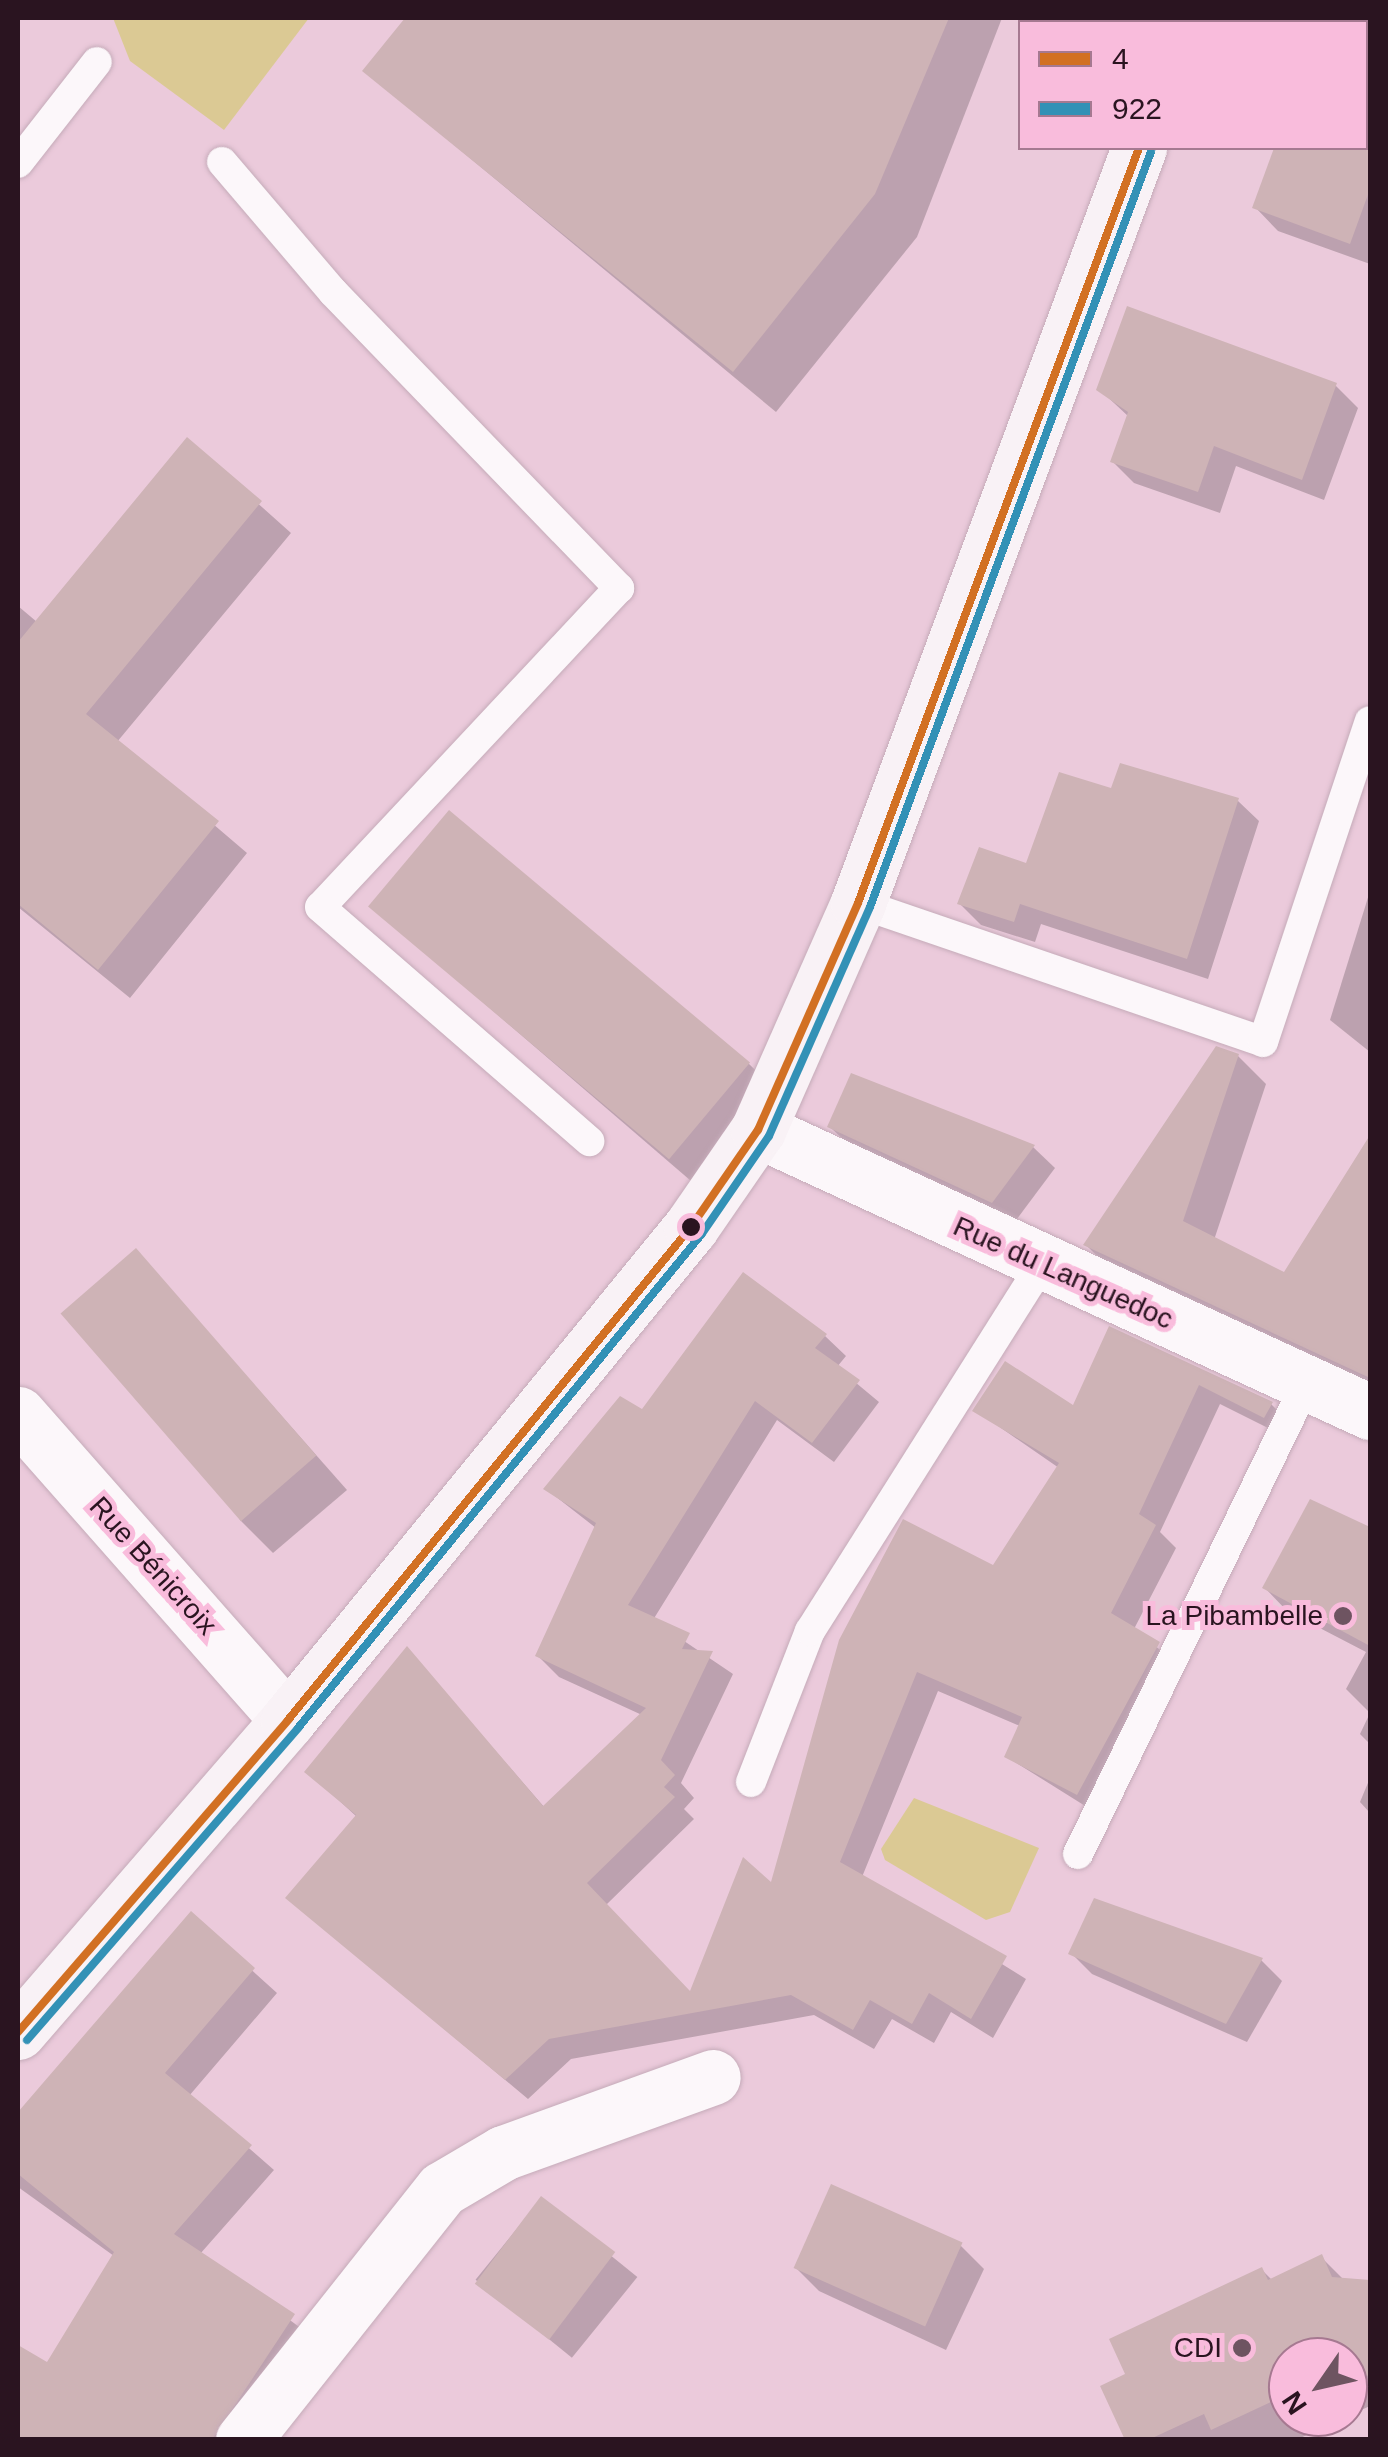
<!DOCTYPE html>
<meta charset="utf-8">
<style>
body{margin:0}
#map{position:relative;width:1388px;height:2457px;overflow:hidden;background:#ebcadb;font-family:Helvetica,sans-serif}
div>[style]{position:absolute}
.green>*{inset:0;background:#dbc994}
.shadow>*{inset:0;background:#0003;transform-origin:0 0}
.building>*{inset:0;background:#ceb3b6;transform-origin:0 0}
.roads{filter:drop-shadow(0 0 2px #c5abb9) drop-shadow(0 0 2px #c5abb9)}
.lane>*{height:30px;margin:-15px;padding:0 15px;transform-origin:15px;border-radius:15px;background:#fcf7fa}
.street>*{height:55px;margin:-27.5px;padding:0 27.5px;transform-origin:27.5px;border-radius:27.5px;background:#fcf7fa}
.secondary>*{height:55px;margin:-27.5px;padding:0 27.5px;transform-origin:27.5px;border-radius:27.5px;background:#f9f2f6}
.bus-1>*{height:8px;margin:-4px;padding:0 4px;transform-origin:4px;border-radius:4px;background:#d27023}
.bus-2>*{height:8px;margin:-4px;padding:0 4px;transform-origin:4px;border-radius:4px;background:#3391b6}
.dots>*{width:28px;height:28px;translate:-50% -50%;box-sizing:border-box;border:5px solid #f9bcdc;border-radius:50%}
span{translate:-50% -50%;white-space:nowrap;text-align:center;line-height:1.15;-webkit-text-stroke:10px #f9bcdc;paint-order:stroke}
.street-label{font-size:28px;color:#2a1420}
.poi-label{font-size:28px;color:#2a1420}
.right{translate:-100% -50%;text-align:right}
.frame{position:absolute;inset:0;border:20px solid #2a1420;pointer-events:none}
.legend{position:absolute;left:1018px;top:20px;width:350px;height:130px;box-sizing:border-box;background:#f9bcdc;border:2px solid #a67991;margin:0;padding:12px 18px;list-style:none;font-size:30px;color:#2a1420}
.legend li{display:flex;align-items:center;gap:20px;height:50px}
.legend b{width:50px;border:2px solid #a67991}
.north{position:absolute;left:1268px;top:2337px;width:100px;height:100px;box-sizing:border-box;background:#f9bcdc;border:2px solid #a67991;border-radius:50%;rotate:236deg;font-size:28px;font-weight:700;line-height:40px;text-align:center;color:#2a1420}
.north::after{content:'';display:block;margin:auto;width:35px;height:45px;background:#6e5461;clip-path:polygon(50% 0,100% 100%,50% 72%,0 100%)}
</style>
<div id="map">
<div class="green">
<i style="clip-path:polygon(113px 18px,309px 18px,224px 130px,130px 61px)"></i>
<i style="clip-path:polygon(914px 1798px,1039px 1848px,1010px 1912px,986px 1920px,885px 1860px,881px 1849px)"></i>
</div>
<div class="shadow">
<i style="clip-path:polygon(408px 18px,1002px 18px,917px 237px,776px 412px,365px 71px)"></i>
<i style="clip-path:polygon(1366px 140px,1370px 264px,1278px 231px,1255px 207px,1277px 148px,1366px 148px)"></i>
<i style="clip-path:polygon(1336px 386px,1358px 408px,1324px 500px,1236px 466px,1220px 513px,1134px 483px,1112px 461px,1129px 417px,1099px 389px)"></i>
<i style="clip-path:polygon(187px 440px,291px 533px,117px 742px,247px 853px,130px 998px,18px 907px,18px 606px,37px 622px)"></i>
<i style="clip-path:polygon(1112px 791px,1238px 801px,1259px 821px,1208px 979px,1041px 924px,1035px 942px,981px 925px,960px 904px,1028px 866px)"></i>
<i style="clip-path:polygon(1370px 891px,1370px 1052px,1330px 1020px)"></i>
<i style="clip-path:polygon(371px 906px,749px 1064px,782px 1096px,705px 1193px)"></i>
<i style="clip-path:polygon(1238px 1056px,1266px 1084px,1214px 1240px,1284px 1276px,1370px 1138px,1370px 1396px,1114px 1273px,1086px 1245px)"></i>
<i style="clip-path:polygon(853px 1077px,1033px 1147px,1055px 1168px,1014px 1223px,852px 1148px,830px 1127px)"></i>
<i style="clip-path:polygon(136px 1251px,347px 1490px,273px 1553px,240px 1520px)"></i>
<i style="clip-path:polygon(1110px 1330px,1271px 1404px,1292px 1425px,1286px 1437px,1220px 1404px,1160px 1532px,1176px 1548px,1134px 1629px,1179px 1665px,1098px 1814px,1007px 1757px,1020px 1726px,938px 1691px,862px 1877px,1026px 1979px,993px 2038px,951px 2012px,934px 2043px,892px 2019px,874px 2049px,814px 2015px,571px 2059px,528px 2099px,288px 1898px,357px 1817px,308px 1772px,408px 1650px,545px 1808px,642px 1715px,559px 1677px,538px 1656px,596px 1528px,546px 1489px,642px 1412px,825px 1336px,846px 1356px,837px 1367px,879px 1402px,834px 1462px,777px 1420px,653px 1620px,733px 1674px,681px 1783px,694px 1798px,684px 1809px,694px 1819px,606px 1905px,691px 1995px,772px 1886px,841px 1641px,994px 1569px,1059px 1468px,975px 1410px,1074px 1408px)"></i>
<i style="clip-path:polygon(1311px 1502px,1370px 1530px,1370px 1744px,1360px 1734px,1370px 1713px,1346px 1689px,1366px 1652px,1287px 1611px,1265px 1588px)"></i>
<i style="clip-path:polygon(1370px 1778px,1370px 1813px,1360px 1802px)"></i>
<i style="clip-path:polygon(191px 1915px,277px 1993px,189px 2096px,274px 2170px,200px 2254px,317px 2340px,245px 2440px,18px 2440px,18px 2348px,48px 2366px,114px 2256px,18px 2187px,18px 2115px)"></i>
<i style="clip-path:polygon(1071px 1953px,1261px 1960px,1282px 1981px,1247px 2042px,1092px 1974px)"></i>
<i style="left:541px;top:2199px;width:124px;height:104px;rotate:39deg"></i>
<i style="clip-path:polygon(960px 2245px,984px 2269px,946px 2350px,819px 2291px,796px 2268px)"></i>
<i style="clip-path:polygon(1321px 2257px,1344px 2280px,1370px 2283px,1370px 2406px,1348px 2416px,1348px 2357px,1288px 2357px,1288px 2417px,1346px 2417px,1296px 2440px,1128px 2440px,1129px 2376px,1262px 2270px,1272px 2280px)"></i>
</div>
<div class="building">
<i style="clip-path:polygon(405px 18px,949px 18px,875px 194px,733px 372px,362px 71px)"></i>
<i style="clip-path:polygon(1274px 148px,1370px 148px,1370px 189px,1350px 244px,1252px 208px)"></i>
<i style="clip-path:polygon(1127px 306px,1337px 383px,1302px 480px,1214px 446px,1198px 492px,1110px 462px,1128px 412px,1096px 390px)"></i>
<i style="clip-path:polygon(187px 437px,262px 501px,86px 714px,219px 821px,98px 970px,18px 904px,18px 642px)"></i>
<i style="clip-path:polygon(1120px 763px,1239px 798px,1187px 959px,1020px 904px,1014px 922px,957px 904px,979px 847px,1026px 863px,1059px 772px,1111px 788px)"></i>
<i style="left:449px;top:810px;width:393px;height:126px;rotate:40deg"></i>
<i style="clip-path:polygon(1216px 1046px,1239px 1054px,1183px 1221px,1284px 1272px,1370px 1135px,1370px 1378px,1083px 1245px)"></i>
<i style="clip-path:polygon(851px 1073px,1035px 1145px,992px 1203px,827px 1127px)"></i>
<i style="left:136px;top:1248px;width:275px;height:100px;rotate:49deg"></i>
<i style="clip-path:polygon(743px 1272px,827px 1334px,815px 1348px,860px 1380px,812px 1443px,755px 1401px,628px 1605px,690px 1633px,682px 1649px,713px 1651px,661px 1760px,675px 1775px,664px 1787px,675px 1797px,587px 1883px,690px 1991px,743px 1857px,771px 1882px,839px 1640px,903px 1519px,993px 1565px,1059px 1463px,972px 1411px,1005px 1361px,1073px 1405px,1109px 1326px,1273px 1402px,1264px 1418px,1199px 1385px,1139px 1514px,1156px 1525px,1111px 1613px,1160px 1642px,1077px 1795px,1004px 1757px,1022px 1717px,917px 1672px,840px 1862px,1007px 1956px,971px 2019px,929px 1993px,912px 2024px,870px 2000px,853px 2030px,791px 1995px,549px 2039px,505px 2080px,285px 1898px,356px 1815px,304px 1772px,407px 1646px,543px 1806px,646px 1708px,535px 1656px,596px 1523px,543px 1489px,620px 1396px,642px 1409px)"></i>
<i style="clip-path:polygon(1310px 1499px,1370px 1527px,1370px 1646px,1262px 1588px)"></i>
<i style="clip-path:polygon(1094px 1898px,1263px 1958px,1226px 2024px,1068px 1954px)"></i>
<i style="clip-path:polygon(191px 1911px,255px 1968px,165px 2073px,252px 2145px,174px 2234px,295px 2314px,212px 2440px,18px 2440px,18px 2345px,47px 2362px,114px 2252px,18px 2174px,18px 2112px)"></i>
<i style="left:831px;top:2184px;width:144px;height:92px;rotate:24deg"></i>
<i style="left:541px;top:2196px;width:93px;height:110px;rotate:37deg"></i>
<i style="clip-path:polygon(1322px 2254px,1332px 2277px,1370px 2280px,1370px 2376px,1348px 2373px,1348px 2357px,1288px 2357px,1288px 2394px,1211px 2430px,1204px 2414px,1148px 2440px,1125px 2440px,1100px 2386px,1125px 2374px,1109px 2339px,1262px 2267px,1268px 2280px)"></i>
</div>
<div class="roads">
<div class="lane">
<i style="left:222px;top:162px;width:171px;rotate:49.5deg"></i>
<i style="left:333px;top:292px;width:412px;rotate:46deg"></i>
<i style="left:619px;top:588px;width:437px;rotate:133.1deg"></i>
<i style="left:320px;top:907px;width:357px;rotate:41deg"></i>
<i style="left:18px;top:163px;width:128px;rotate:-52deg"></i>
<i style="left:858px;top:903px;width:428px;rotate:18.9deg"></i>
<i style="left:1263px;top:1042px;width:338px;rotate:-71.6deg"></i>
<i style="left:751px;top:1782px;width:162px;rotate:-68.7deg"></i>
<i style="left:810px;top:1631px;width:434px;rotate:-57.7deg"></i>
<i style="left:1078px;top:1854px;width:525px;rotate:-64.12deg"></i>
</div>
<div class="street">
<i style="left:758px;top:1130px;width:674px;rotate:24.74deg"></i>
<i style="left:18px;top:1414px;width:408px;rotate:48.6deg"></i>
<i style="left:243px;top:2440px;width:320px;rotate:-51.6deg"></i>
<i style="left:442px;top:2189px;width:71px;rotate:-30.5deg"></i>
<i style="left:503px;top:2153px;width:223px;rotate:-19.9deg"></i>
</div>
<div class="secondary">
<i style="left:1184px;top:22px;width:4px;rotate:-63deg"></i>
<i style="left:18px;top:2032px;width:413px;rotate:-49.1deg"></i>
<i style="left:288px;top:1720px;width:637px;rotate:-50.74deg"></i>
<i style="left:691px;top:1227px;width:118px;rotate:-55.4deg"></i>
<i style="left:758px;top:1130px;width:248px;rotate:-66.2deg"></i>
<i style="left:858px;top:903px;width:806px;rotate:-69.59deg"></i>
</div>
</div>
<div class="bus-1">
<i style="left:18px;top:2032px;width:413px;rotate:-49.1deg"></i>
<i style="left:288px;top:1720px;width:637px;rotate:-50.74deg"></i>
<i style="left:691px;top:1227px;width:118px;rotate:-55.4deg"></i>
<i style="left:758px;top:1130px;width:248px;rotate:-66.2deg"></i>
<i style="left:858px;top:903px;width:806px;rotate:-69.59deg"></i>
</div>
<div class="bus-2">
<i style="left:27px;top:2040px;width:413px;rotate:-49deg"></i>
<i style="left:298px;top:1728px;width:637px;rotate:-50.74deg"></i>
<i style="left:701px;top:1235px;width:120px;rotate:-55.5deg"></i>
<i style="left:769px;top:1136px;width:250px;rotate:-66.2deg"></i>
<i style="left:870px;top:907px;width:806px;rotate:-69.59deg"></i>
</div>
<div class="dots">
<i style="left:691px;top:1227px;background:#2a1420"></i>
<i style="left:1343px;top:1616px;background:#6e5461"></i>
<i style="left:1242px;top:2348px;background:#6e5461"></i>
</div>
<div class="street-label">
<span style="left:1063px;top:1273px;rotate:24deg">Rue du Languedoc</span>
<span style="left:153px;top:1566px;rotate:48deg">Rue Bénicroix</span>
</div>
<div class="poi-label">
<span class="right" style="left:1323px;top:1616px">La Pibambelle</span>
<span class="right" style="left:1222px;top:2348px">CDI</span>
</div>
<div class="frame"></div>
<ul class="legend">
<li><b style="height:12px;background:#d27023"></b>4</li>
<li><b style="height:12px;background:#3391b6"></b>922</li>
</ul>
<div class="north">N</div>
</div>
